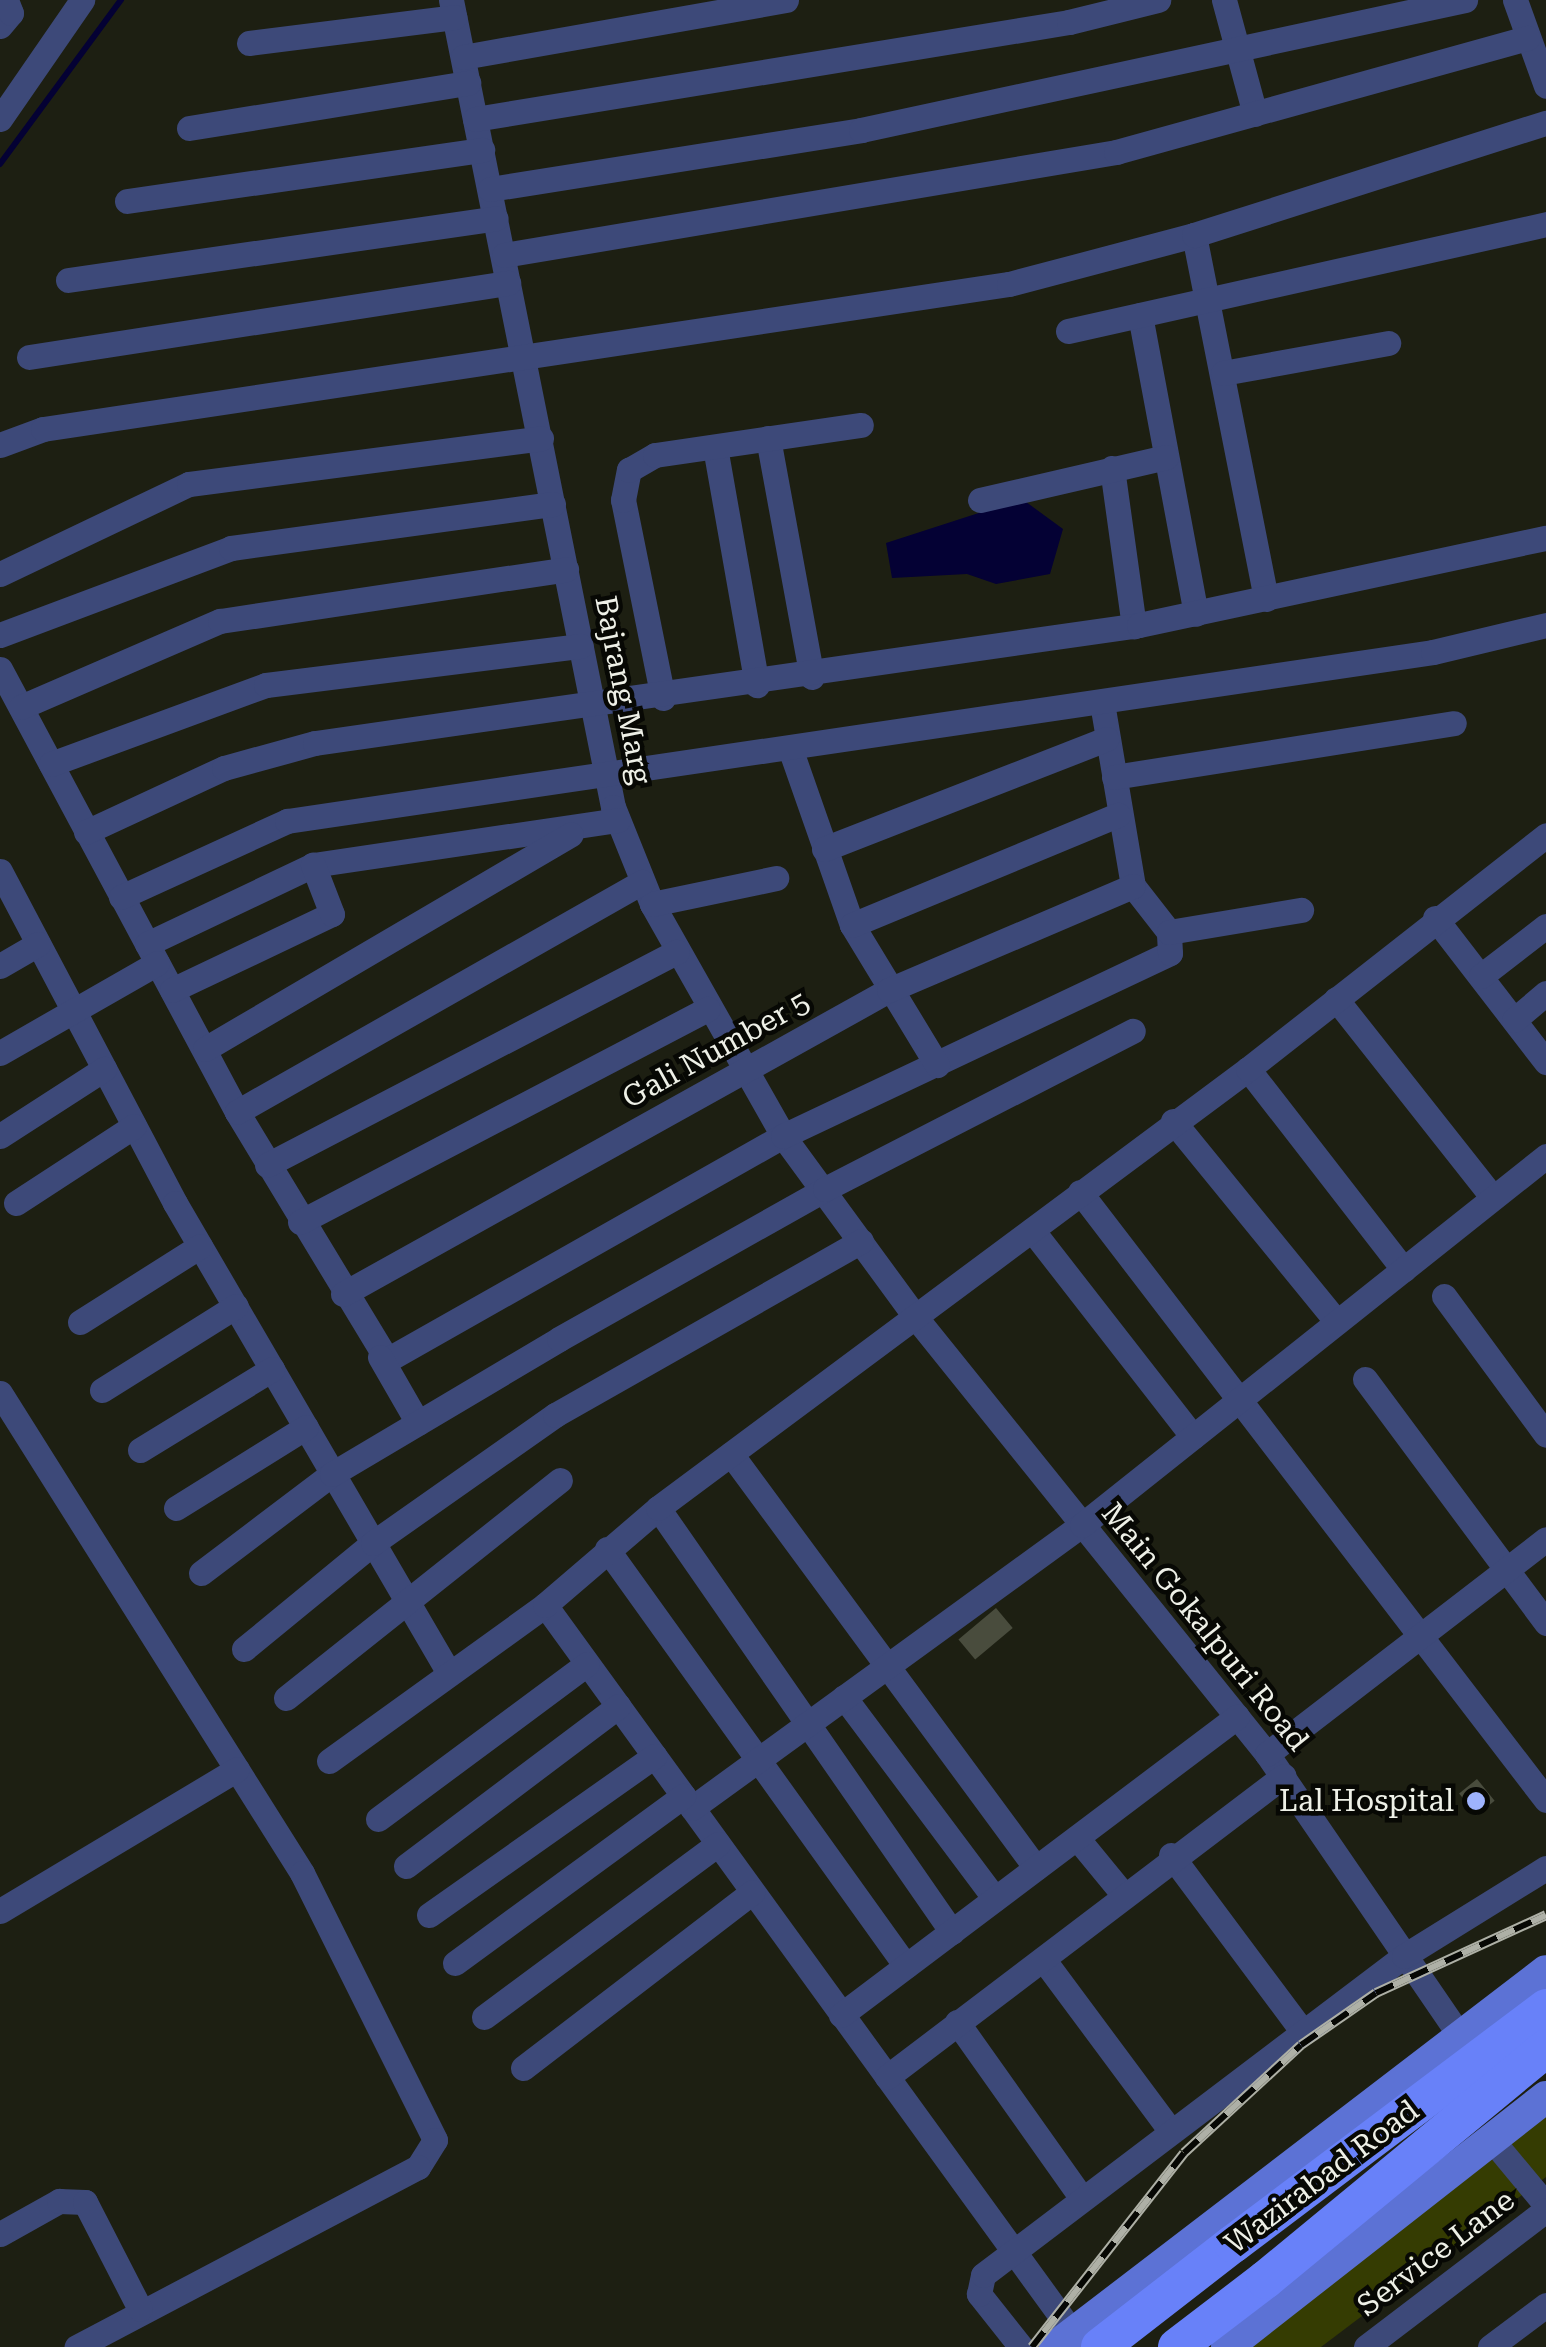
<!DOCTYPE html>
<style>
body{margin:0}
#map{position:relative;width:1546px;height:2347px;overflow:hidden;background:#1d1f12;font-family:"Roboto Serif",serif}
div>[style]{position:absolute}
.green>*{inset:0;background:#353c02}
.water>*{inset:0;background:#040134}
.stream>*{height:6px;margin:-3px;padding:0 3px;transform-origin:3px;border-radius:3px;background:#040134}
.building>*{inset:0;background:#494c3d;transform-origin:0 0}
.minor>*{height:25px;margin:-12.5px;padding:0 12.5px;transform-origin:12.5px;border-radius:12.5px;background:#3d4979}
.major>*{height:32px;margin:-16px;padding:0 16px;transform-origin:16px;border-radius:16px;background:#5c72d5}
.highway>*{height:38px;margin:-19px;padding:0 19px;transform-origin:19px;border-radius:19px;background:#6881f9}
.rail>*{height:10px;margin-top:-5px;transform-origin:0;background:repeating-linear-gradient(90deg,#070804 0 19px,#aeb0a6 0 38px);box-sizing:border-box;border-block:2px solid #aeb0a6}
.highway-bridge>*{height:38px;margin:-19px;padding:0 19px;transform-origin:19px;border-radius:19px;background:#6881f9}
.dots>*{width:28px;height:28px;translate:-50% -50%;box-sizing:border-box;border:5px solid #070804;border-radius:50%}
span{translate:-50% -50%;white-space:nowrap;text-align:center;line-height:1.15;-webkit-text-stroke:9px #070804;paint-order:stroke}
.street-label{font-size:30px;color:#eef0e7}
.poi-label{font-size:30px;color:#eef0e7}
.right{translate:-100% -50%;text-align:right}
</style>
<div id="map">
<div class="green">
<i style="clip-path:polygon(1546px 2115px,1546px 2177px,1321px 2347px,1238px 2347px)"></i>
</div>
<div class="water">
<i style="clip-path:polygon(1022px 499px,1063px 529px,1050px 574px,996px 584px,967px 574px,892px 578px,886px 543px)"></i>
</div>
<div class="stream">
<i style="left:0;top:164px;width:204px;rotate:-53.6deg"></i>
</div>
<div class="building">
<i style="left:996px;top:1608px;width:26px;height:49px;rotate:50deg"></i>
<i style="left:1477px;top:1779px;width:28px;height:23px;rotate:51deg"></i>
</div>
<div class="minor">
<i style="left:451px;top:0;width:823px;rotate:78.65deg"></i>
<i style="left:613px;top:807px;width:105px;rotate:68.1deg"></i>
<i style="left:652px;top:904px;width:266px;rotate:60.5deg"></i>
<i style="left:783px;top:1136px;width:227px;rotate:53.8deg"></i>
<i style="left:917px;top:1319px;width:558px;rotate:51.18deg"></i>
<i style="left:1267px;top:1754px;width:343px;rotate:55.6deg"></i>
<i style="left:1224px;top:0;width:118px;rotate:74.8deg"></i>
<i style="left:1515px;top:0;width:91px;rotate:70.2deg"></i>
<i style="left:0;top:26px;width:17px;rotate:-50deg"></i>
<i style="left:11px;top:13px;width:14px;rotate:-111deg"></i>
<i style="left:249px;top:43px;width:207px;rotate:-7.2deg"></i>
<i style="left:463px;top:57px;width:328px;rotate:-10deg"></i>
<i style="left:0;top:119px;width:145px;rotate:-55.4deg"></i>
<i style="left:475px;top:119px;width:602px;rotate:-9.27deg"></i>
<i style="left:1069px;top:22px;width:92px;rotate:-13.9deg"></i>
<i style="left:189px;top:128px;width:283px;rotate:-9.2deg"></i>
<i style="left:490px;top:189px;width:376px;rotate:-9deg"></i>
<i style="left:861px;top:130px;width:618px;rotate:-12.15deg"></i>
<i style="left:127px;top:201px;width:359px;rotate:-8.2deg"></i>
<i style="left:1194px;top:235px;width:371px;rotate:78.8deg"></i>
<i style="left:504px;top:255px;width:621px;rotate:-9.55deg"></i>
<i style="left:1116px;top:152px;width:427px;rotate:-15.5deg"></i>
<i style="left:68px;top:280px;width:432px;rotate:-8.2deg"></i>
<i style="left:1140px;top:315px;width:304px;rotate:79.4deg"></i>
<i style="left:1068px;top:331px;width:490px;rotate:-12.6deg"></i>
<i style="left:29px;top:357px;width:485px;rotate:-8.8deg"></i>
<i style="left:1223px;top:373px;width:168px;rotate:-10.3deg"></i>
<i style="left:768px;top:438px;width:243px;rotate:79.6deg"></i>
<i style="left:0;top:445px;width:46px;rotate:-20.4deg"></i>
<i style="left:43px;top:429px;width:977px;rotate:-8.54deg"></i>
<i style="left:1009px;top:284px;width:191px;rotate:-14.8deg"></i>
<i style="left:1194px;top:235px;width:369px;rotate:-17.7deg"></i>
<i style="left:715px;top:447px;width:242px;rotate:80deg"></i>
<i style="left:1112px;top:468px;width:160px;rotate:82.1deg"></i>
<i style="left:980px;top:500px;width:191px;rotate:-13deg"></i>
<i style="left:0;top:574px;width:209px;rotate:-25.5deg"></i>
<i style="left:189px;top:484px;width:355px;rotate:-7.4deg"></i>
<i style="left:0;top:635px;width:247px;rotate:-20.6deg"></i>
<i style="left:231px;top:548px;width:325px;rotate:-7.8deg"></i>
<i style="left:0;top:669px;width:502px;rotate:61.85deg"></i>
<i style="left:237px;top:1112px;width:290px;rotate:58.8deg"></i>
<i style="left:387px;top:1360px;width:455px;rotate:-29.5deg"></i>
<i style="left:783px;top:1136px;width:428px;rotate:-25.3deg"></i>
<i style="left:1170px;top:953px;width:21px;rotate:-93deg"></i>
<i style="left:1169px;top:932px;width:58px;rotate:-128deg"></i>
<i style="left:1133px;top:886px;width:187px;rotate:-99.6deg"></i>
<i style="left:663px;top:698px;width:202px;rotate:-101.4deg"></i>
<i style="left:623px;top:500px;width:31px;rotate:-79deg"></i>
<i style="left:629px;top:470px;width:30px;rotate:-30deg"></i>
<i style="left:655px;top:455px;width:208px;rotate:-8.3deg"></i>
<i style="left:21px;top:707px;width:217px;rotate:-23.4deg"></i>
<i style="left:220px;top:621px;width:350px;rotate:-8.5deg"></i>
<i style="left:791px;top:751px;width:184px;rotate:70.7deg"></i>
<i style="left:852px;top:925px;width:164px;rotate:58.7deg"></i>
<i style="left:51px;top:764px;width:229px;rotate:-20.2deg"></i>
<i style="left:266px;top:685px;width:317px;rotate:-7.1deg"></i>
<i style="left:1114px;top:777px;width:344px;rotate:-9deg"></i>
<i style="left:86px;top:832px;width:152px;rotate:-24.9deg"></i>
<i style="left:224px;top:768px;width:94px;rotate:-15.4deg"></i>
<i style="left:315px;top:743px;width:832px;rotate:-8.15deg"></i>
<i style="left:1139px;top:625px;width:416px;rotate:-12.1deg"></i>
<i style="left:824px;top:849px;width:303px;rotate:-21.3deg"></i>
<i style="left:0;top:871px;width:375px;rotate:62.2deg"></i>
<i style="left:175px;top:1203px;width:544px;rotate:59.76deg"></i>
<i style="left:121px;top:897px;width:183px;rotate:-24.6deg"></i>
<i style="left:287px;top:821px;width:1158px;rotate:-8.39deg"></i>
<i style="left:1433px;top:652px;width:116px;rotate:-13.4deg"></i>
<i style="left:652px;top:904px;width:127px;rotate:-11.8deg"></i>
<i style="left:1435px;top:918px;width:182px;rotate:52.4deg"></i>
<i style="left:852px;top:925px;width:288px;rotate:-22.5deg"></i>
<i style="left:1169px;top:932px;width:134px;rotate:-9.5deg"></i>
<i style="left:147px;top:944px;width:184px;rotate:-25.4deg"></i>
<i style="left:313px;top:865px;width:308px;rotate:-8.4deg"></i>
<i style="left:0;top:966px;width:44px;rotate:-30.1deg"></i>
<i style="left:1481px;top:976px;width:82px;rotate:-37.6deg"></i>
<i style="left:172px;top:990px;width:177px;rotate:-25.4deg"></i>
<i style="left:332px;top:914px;width:53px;rotate:-111.2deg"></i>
<i style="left:1336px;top:999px;width:253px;rotate:51.7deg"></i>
<i style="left:1514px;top:1020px;width:42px;rotate:-40.2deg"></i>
<i style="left:205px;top:1049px;width:424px;rotate:-30.4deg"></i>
<i style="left:0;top:1053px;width:181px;rotate:-29.8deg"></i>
<i style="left:1248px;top:1069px;width:254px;rotate:52.2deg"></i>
<i style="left:237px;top:1112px;width:466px;rotate:-29.6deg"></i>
<i style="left:1173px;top:1121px;width:259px;rotate:50.8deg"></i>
<i style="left:0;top:1136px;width:124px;rotate:-32.8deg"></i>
<i style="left:267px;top:1165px;width:462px;rotate:-27.5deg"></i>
<i style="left:1080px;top:1192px;width:766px;rotate:52.53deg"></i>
<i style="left:16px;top:1203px;width:141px;rotate:-33.1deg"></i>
<i style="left:300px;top:1222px;width:460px;rotate:-27.6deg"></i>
<i style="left:1032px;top:1230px;width:262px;rotate:52.1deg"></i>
<i style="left:343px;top:1294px;width:625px;rotate:-29.11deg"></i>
<i style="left:889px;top:990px;width:265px;rotate:-23.1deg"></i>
<i style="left:1444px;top:1296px;width:172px;rotate:53.7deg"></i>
<i style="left:80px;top:1322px;width:142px;rotate:-32.3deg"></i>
<i style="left:380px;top:1357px;width:76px;rotate:60.1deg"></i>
<i style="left:1365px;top:1379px;width:304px;rotate:53.4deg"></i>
<i style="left:102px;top:1390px;width:158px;rotate:-32.1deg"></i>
<i style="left:0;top:1393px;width:567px;rotate:57.82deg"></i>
<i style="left:302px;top:1873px;width:298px;rotate:63.5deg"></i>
<i style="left:435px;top:2140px;width:32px;rotate:122deg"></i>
<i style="left:418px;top:2167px;width:386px;rotate:152.2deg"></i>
<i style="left:140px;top:1450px;width:155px;rotate:-31.5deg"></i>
<i style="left:731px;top:1454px;width:514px;rotate:53.62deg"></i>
<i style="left:176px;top:1508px;width:153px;rotate:-31.9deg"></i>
<i style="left:658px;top:1508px;width:516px;rotate:55.26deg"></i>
<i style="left:607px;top:1549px;width:513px;rotate:54.36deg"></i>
<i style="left:201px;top:1573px;width:164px;rotate:-37.1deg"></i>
<i style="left:332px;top:1474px;width:264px;rotate:-30.7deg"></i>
<i style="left:559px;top:1339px;width:305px;rotate:-29.4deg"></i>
<i style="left:825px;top:1189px;width:346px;rotate:-27.2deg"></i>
<i style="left:545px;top:1605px;width:899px;rotate:54.05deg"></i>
<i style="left:244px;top:1649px;width:167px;rotate:-39.4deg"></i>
<i style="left:373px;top:1543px;width:223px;rotate:-35.1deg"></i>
<i style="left:555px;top:1415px;width:352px;rotate:-29.6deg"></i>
<i style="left:844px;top:1697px;width:252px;rotate:53.2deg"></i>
<i style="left:286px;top:1698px;width:350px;rotate:-38.5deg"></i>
<i style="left:1267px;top:1754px;width:352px;rotate:-37.6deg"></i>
<i style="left:329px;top:1761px;width:266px;rotate:-35.8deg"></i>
<i style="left:545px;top:1605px;width:149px;rotate:-40.6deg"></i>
<i style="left:658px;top:1508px;width:735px;rotate:-36.65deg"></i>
<i style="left:1248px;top:1069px;width:379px;rotate:-38.1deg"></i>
<i style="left:692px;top:1808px;width:482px;rotate:-36deg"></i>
<i style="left:1082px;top:1525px;width:593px;rotate:-38.49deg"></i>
<i style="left:378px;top:1819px;width:260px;rotate:-36.6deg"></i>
<i style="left:1077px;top:1838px;width:72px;rotate:50.6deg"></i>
<i style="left:1171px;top:1855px;width:219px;rotate:53.3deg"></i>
<i style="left:406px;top:1866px;width:266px;rotate:-37deg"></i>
<i style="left:0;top:1911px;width:276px;rotate:-30.9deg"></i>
<i style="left:429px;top:1915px;width:276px;rotate:-35.2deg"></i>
<i style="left:1043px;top:1959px;width:213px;rotate:53.4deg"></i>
<i style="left:455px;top:1963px;width:283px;rotate:-36.2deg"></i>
<i style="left:841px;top:2015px;width:496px;rotate:-37deg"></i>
<i style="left:484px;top:2017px;width:291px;rotate:-36.5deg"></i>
<i style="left:957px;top:2022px;width:213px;rotate:54.7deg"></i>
<i style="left:523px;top:2068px;width:289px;rotate:-37.5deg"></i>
<i style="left:887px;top:2077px;width:498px;rotate:-37.2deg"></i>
<i style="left:1492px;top:2140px;width:85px;rotate:50.3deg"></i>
<i style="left:0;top:2234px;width:68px;rotate:-29.2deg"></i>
<i style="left:59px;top:2201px;width:26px;rotate:2deg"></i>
<i style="left:85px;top:2202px;width:120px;rotate:62.8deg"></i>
<i style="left:1021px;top:2347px;width:68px;rotate:-128.4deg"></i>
<i style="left:979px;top:2294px;width:19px;rotate:-78deg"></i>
<i style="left:983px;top:2275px;width:528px;rotate:-37.15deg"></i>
<i style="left:1404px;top:1956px;width:167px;rotate:-31.8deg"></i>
<i style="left:1366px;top:2347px;width:226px;rotate:-37.3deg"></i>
<i style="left:1490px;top:2347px;width:70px;rotate:-36.9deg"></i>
</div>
<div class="major">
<i style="left:1055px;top:2347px;width:618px;rotate:-37.44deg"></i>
<i style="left:1227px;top:2347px;width:405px;rotate:-38.1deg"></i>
</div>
<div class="highway">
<i style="left:1100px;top:2347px;width:168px;rotate:-37.8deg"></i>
<i style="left:1177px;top:2347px;width:111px;rotate:-37.3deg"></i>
</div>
<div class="rail">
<i style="left:1032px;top:2347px;width:246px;rotate:-51.9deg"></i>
<i style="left:1184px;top:2153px;width:159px;rotate:-42.7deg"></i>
<i style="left:1301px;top:2045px;width:91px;rotate:-34.7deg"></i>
<i style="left:1376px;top:1993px;width:187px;rotate:-24.6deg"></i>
</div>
<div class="highway-bridge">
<i style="left:1233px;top:2244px;width:392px;rotate:-37deg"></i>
<i style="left:1265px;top:2280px;width:364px;rotate:-39.5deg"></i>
</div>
<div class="dots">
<i style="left:1476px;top:1801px;background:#9eb3fd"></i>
</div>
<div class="street-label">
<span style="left:623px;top:690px;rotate:79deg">Bajrang Marg</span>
<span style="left:716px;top:1050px;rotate:-29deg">Gali Number 5</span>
<span style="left:1205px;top:1627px;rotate:51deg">Main Gokalpuri Road</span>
<span style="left:1322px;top:2177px;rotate:-37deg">Wazirabad Road</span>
<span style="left:1436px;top:2253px;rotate:-37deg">Service Lane</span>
</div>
<div class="poi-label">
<span class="right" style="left:1454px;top:1801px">Lal Hospital</span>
</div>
</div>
